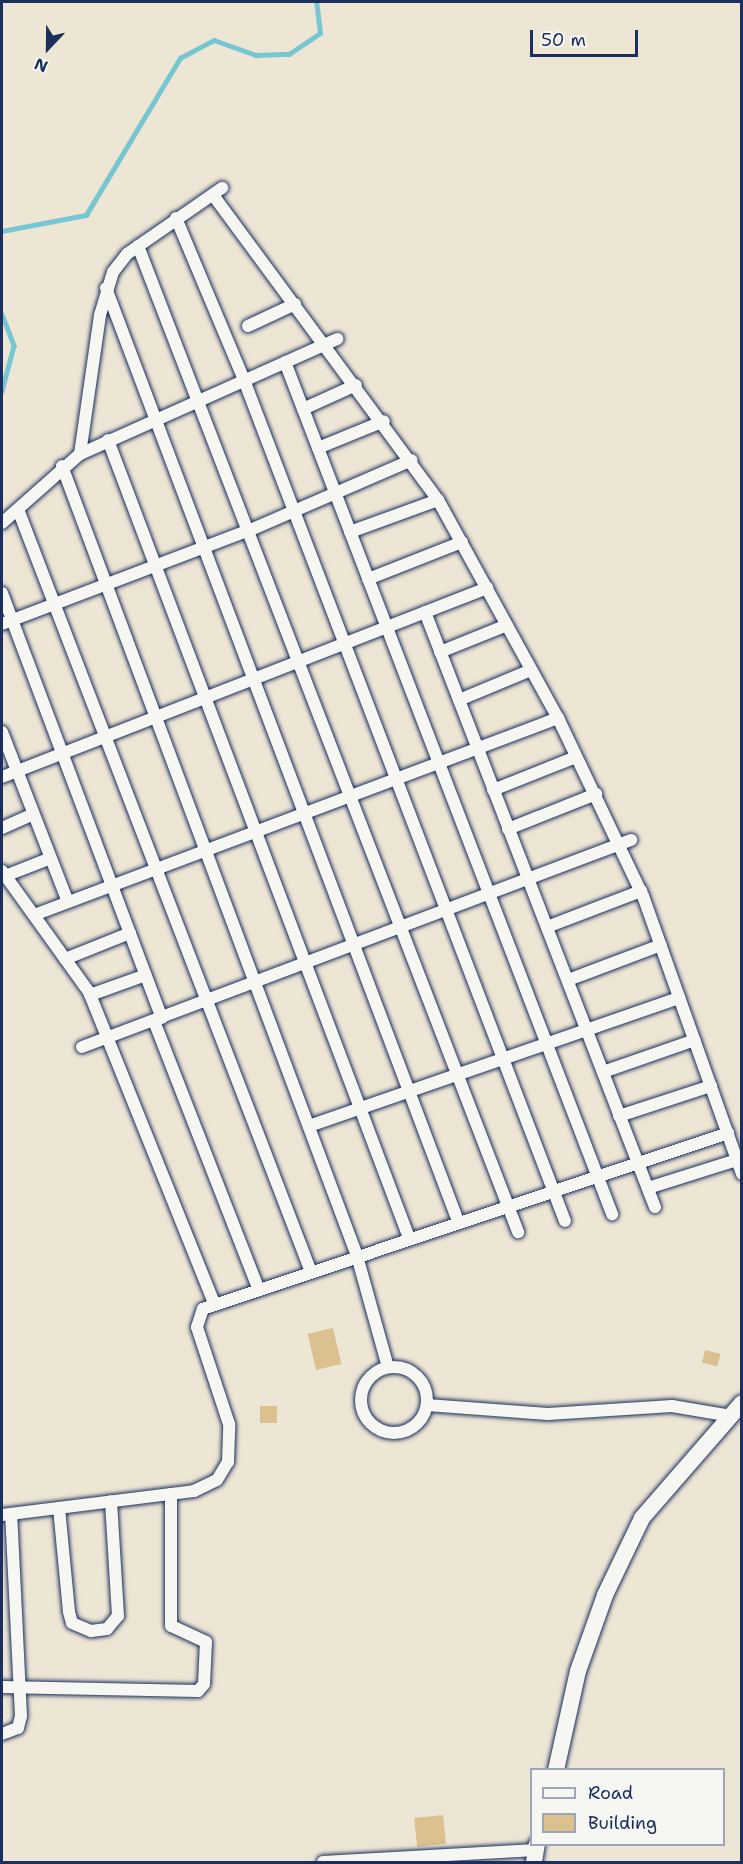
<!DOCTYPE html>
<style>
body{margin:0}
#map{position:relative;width:743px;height:1864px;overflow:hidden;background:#eee6d5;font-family:"Shantell Sans",sans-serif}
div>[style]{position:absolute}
.stream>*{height:4.5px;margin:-2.25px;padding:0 2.25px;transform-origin:2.25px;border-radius:2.25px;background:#77c7d3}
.building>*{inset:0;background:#dbc090;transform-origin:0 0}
.roads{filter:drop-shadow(0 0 2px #1b2f5e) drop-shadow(0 0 2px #1b2f5e)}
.street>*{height:12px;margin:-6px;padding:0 6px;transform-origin:6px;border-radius:6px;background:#f6f6f2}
.street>.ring{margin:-6px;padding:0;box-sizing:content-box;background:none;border:12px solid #f6f6f2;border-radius:50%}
.secondary>*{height:16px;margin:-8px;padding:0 8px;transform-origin:8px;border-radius:8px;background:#f6f6f2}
span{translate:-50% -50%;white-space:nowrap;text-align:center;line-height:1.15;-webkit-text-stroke:4.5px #f6f6f2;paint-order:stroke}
.frame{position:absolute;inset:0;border:3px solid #1b2f5e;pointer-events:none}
.legend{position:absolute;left:530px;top:1768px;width:195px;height:78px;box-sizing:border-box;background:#f6f6f2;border:2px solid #9ea6b7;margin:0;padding:8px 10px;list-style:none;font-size:18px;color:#1b2f5e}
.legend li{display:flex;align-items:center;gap:12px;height:30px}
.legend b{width:30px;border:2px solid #9ea6b7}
.north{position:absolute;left:18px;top:18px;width:60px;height:60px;-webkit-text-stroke:4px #f6f6f2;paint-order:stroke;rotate:202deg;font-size:16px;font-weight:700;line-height:24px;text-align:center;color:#1b2f5e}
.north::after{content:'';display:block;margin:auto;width:21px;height:27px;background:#1b2f5e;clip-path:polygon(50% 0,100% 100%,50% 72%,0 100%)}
.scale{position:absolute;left:530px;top:30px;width:108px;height:27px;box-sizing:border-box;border:3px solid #1b2f5e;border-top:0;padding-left:8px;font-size:18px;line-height:21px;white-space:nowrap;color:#1b2f5e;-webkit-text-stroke:4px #f6f6f2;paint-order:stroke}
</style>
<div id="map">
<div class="stream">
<i style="left:2px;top:231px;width:86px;rotate:-10.8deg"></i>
<i style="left:86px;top:215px;width:183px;rotate:-59.1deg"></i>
<i style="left:180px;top:58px;width:38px;rotate:-28deg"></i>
<i style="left:214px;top:40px;width:45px;rotate:19.7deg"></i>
<i style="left:256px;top:55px;width:33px;rotate:-2deg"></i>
<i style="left:289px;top:54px;width:37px;rotate:-34deg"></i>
<i style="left:320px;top:33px;width:31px;rotate:-97deg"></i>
<i style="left:2px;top:314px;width:34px;rotate:69deg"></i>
<i style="left:14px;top:346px;width:47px;rotate:104.9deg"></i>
</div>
<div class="building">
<i style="left:333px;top:1328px;width:37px;height:26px;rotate:77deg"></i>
<i style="left:705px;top:1350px;width:16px;height:13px;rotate:14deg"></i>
<i style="left:260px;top:1406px;width:17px;height:17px"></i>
<i style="left:443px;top:1815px;width:29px;height:29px;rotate:84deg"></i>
</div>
<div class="roads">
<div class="street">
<i style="left:213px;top:195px;width:379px;rotate:53.6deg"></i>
<i style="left:438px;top:500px;width:249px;rotate:61.2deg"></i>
<i style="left:558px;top:718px;width:197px;rotate:64.5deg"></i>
<i style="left:643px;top:896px;width:295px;rotate:70.4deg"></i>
<i style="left:176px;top:218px;width:176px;rotate:67.2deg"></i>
<i style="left:244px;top:380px;width:900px;rotate:69.11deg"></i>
<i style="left:138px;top:246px;width:1057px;rotate:68.92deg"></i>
<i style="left:106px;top:288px;width:997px;rotate:69.33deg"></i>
<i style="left:248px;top:326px;width:52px;rotate:-25.1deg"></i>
<i style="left:285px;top:362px;width:913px;rotate:69deg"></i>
<i style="left:303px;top:409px;width:58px;rotate:-24.4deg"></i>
<i style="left:108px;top:440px;width:853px;rotate:69.33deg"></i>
<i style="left:318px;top:448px;width:71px;rotate:-22.2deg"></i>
<i style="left:80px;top:454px;width:140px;rotate:-81.8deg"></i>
<i style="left:100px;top:315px;width:45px;rotate:-73.2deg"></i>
<i style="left:113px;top:272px;width:23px;rotate:-52deg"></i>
<i style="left:127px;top:254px;width:116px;rotate:-34.8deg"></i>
<i style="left:62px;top:466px;width:843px;rotate:69.52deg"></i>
<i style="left:357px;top:1256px;width:115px;rotate:74.4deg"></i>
<i style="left:19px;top:512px;width:814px;rotate:68.98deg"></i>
<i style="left:2px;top:523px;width:104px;rotate:-41.5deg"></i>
<i style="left:80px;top:454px;width:282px;rotate:-24.1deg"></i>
<i style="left:350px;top:532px;width:94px;rotate:-20deg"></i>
<i style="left:368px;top:579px;width:101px;rotate:-21.5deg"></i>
<i style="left:2px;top:593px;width:454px;rotate:69.4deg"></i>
<i style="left:425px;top:612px;width:638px;rotate:68.87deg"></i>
<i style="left:2px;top:624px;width:265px;rotate:-20.8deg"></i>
<i style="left:250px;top:530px;width:176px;rotate:-23.4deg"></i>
<i style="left:440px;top:652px;width:72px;rotate:-21.9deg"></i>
<i style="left:459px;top:700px;width:78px;rotate:-22.6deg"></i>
<i style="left:2px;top:732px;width:182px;rotate:68.8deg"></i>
<i style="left:2px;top:777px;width:521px;rotate:-21.29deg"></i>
<i style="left:493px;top:790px;width:89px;rotate:-21.7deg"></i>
<i style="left:2px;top:828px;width:34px;rotate:-24deg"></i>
<i style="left:508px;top:829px;width:95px;rotate:-21.7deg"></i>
<i style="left:2px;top:871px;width:149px;rotate:54.3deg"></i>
<i style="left:89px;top:992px;width:337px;rotate:68.1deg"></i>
<i style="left:5px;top:876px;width:49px;rotate:-21.4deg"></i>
<i style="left:34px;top:915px;width:560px;rotate:-20.6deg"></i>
<i style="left:547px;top:927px;width:101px;rotate:-21deg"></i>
<i style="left:65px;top:959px;width:70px;rotate:-21.8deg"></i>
<i style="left:568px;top:980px;width:99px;rotate:-20.6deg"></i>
<i style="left:90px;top:995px;width:59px;rotate:-19.7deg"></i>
<i style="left:154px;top:1021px;width:289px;rotate:68.7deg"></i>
<i style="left:82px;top:1047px;width:587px;rotate:-20.66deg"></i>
<i style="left:603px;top:1072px;width:97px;rotate:-19.2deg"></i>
<i style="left:619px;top:1116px;width:97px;rotate:-18.1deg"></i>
<i style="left:309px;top:1126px;width:392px;rotate:-19.1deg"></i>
<i style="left:648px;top:1188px;width:93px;rotate:-17.5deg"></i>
<i class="ring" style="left:361px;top:1367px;width:54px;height:54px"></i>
<i style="left:427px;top:1405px;width:121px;rotate:4.3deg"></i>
<i style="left:548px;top:1414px;width:124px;rotate:-3.7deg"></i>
<i style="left:672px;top:1406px;width:60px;rotate:9.6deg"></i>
<i style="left:59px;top:1508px;width:104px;rotate:84.5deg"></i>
<i style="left:69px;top:1612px;width:11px;rotate:75deg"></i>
<i style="left:72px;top:1623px;width:21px;rotate:23deg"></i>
<i style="left:91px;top:1631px;width:16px;rotate:-7deg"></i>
<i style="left:107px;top:1629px;width:17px;rotate:-50deg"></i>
<i style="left:118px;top:1616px;width:115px;rotate:-93.5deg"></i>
<i style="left:2px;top:1515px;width:193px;rotate:-7.1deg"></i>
<i style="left:194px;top:1491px;width:25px;rotate:-26deg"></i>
<i style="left:217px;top:1480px;width:21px;rotate:-59deg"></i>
<i style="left:228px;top:1462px;width:38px;rotate:-88deg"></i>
<i style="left:229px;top:1424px;width:102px;rotate:-108.3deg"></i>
<i style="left:197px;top:1327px;width:19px;rotate:-72deg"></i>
<i style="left:203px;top:1309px;width:554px;rotate:-18.53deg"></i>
<i style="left:2px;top:1687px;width:196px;rotate:1.2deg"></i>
<i style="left:198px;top:1691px;width:9px;rotate:-49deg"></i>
<i style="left:204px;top:1684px;width:42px;rotate:-87.3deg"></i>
<i style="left:206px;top:1642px;width:38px;rotate:-155deg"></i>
<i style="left:171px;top:1626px;width:132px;rotate:-90deg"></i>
<i style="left:2px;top:1734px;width:17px;rotate:-21deg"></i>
<i style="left:18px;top:1728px;width:12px;rotate:-76deg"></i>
<i style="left:21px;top:1716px;width:202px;rotate:-92.8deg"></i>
<i style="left:323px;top:1862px;width:213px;rotate:-3.2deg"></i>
</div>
<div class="secondary">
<i style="left:556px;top:1770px;width:101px;rotate:-77.5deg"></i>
<i style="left:578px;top:1671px;width:81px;rotate:-70.4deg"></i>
<i style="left:605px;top:1595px;width:85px;rotate:-64.3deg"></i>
<i style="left:642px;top:1518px;width:152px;rotate:-49deg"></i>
<i style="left:534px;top:1862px;width:18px;rotate:-81deg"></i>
</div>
</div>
<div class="frame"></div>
<ul class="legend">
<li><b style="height:8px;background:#f6f6f2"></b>Road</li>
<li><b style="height:16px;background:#dbc090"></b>Building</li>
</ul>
<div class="north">N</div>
<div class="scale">50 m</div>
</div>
